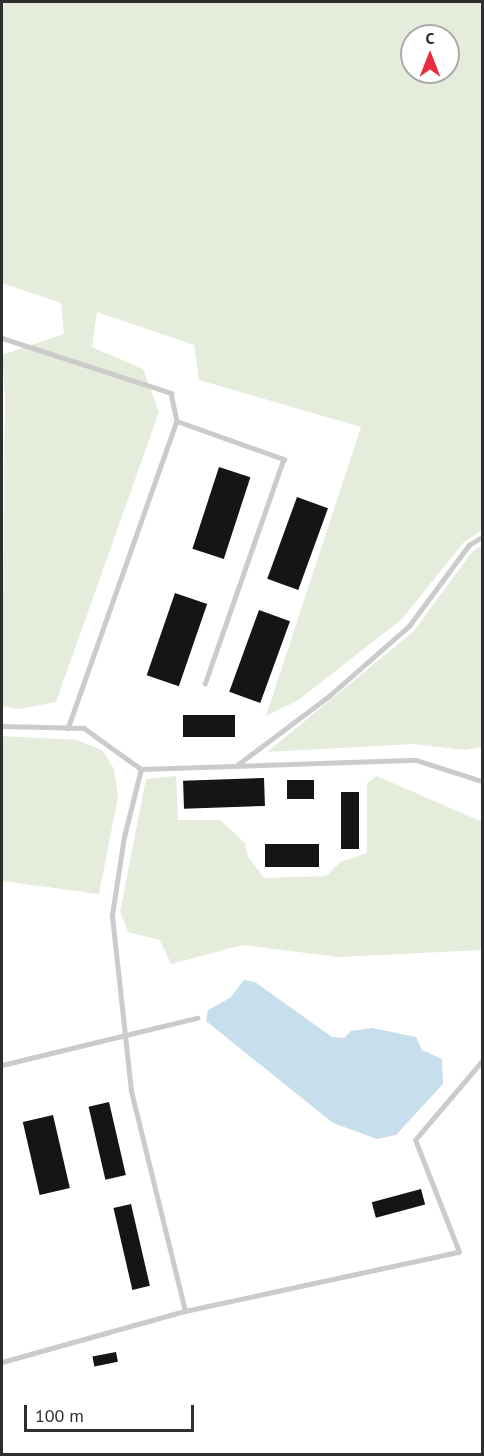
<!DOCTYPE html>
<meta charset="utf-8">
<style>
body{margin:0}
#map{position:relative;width:484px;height:1456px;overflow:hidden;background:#fff;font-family:"PT Sans",sans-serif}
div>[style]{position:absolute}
.green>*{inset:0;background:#e5ecdb}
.water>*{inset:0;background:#c7dfec}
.building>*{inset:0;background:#151515;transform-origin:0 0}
.service>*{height:4.5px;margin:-2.25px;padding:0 2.25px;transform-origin:2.25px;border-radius:2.25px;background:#cbcbcb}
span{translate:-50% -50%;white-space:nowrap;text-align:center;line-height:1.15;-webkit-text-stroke:6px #fff;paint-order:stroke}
.frame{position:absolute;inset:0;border:3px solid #2e2e2e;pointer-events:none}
.north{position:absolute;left:400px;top:24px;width:60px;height:60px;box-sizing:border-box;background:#fff;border:2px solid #ababab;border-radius:50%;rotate:0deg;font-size:16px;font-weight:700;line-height:24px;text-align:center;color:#2e2e2e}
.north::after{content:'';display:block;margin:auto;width:21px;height:27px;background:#e92c42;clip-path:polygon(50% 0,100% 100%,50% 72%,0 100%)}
.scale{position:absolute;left:24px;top:1405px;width:170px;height:27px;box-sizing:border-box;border:3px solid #2e2e2e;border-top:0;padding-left:8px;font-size:18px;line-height:21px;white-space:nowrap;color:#2e2e2e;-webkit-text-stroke:4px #fff;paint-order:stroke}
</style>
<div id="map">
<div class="green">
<i style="clip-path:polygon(evenodd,2px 2px,482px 2px,482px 530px,464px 542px,402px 619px,297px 701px,266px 716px,361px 427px,199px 380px,194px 345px,97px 312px,92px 347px,143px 369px,159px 412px,56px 702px,19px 709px,2px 706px,5px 395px,2px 355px,64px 334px,61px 303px,2px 283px,2px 2px,412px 36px,448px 36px,448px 72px,412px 72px,412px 36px)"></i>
<i style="clip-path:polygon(482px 545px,482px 747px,465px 750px,414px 744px,267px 752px,413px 632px,472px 552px)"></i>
<i style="clip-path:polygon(2px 736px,77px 740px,102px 750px,114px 769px,118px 797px,99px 894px,2px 881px)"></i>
<i style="clip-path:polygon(176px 776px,178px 820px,220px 820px,245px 843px,248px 857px,264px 878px,326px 876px,340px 862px,367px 853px,367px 783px,377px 776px,482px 822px,482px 950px,338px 957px,243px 945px,171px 964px,160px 940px,128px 932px,120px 912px,146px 779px)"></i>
</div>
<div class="water">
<i style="clip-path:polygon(244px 980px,255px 982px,332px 1037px,344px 1038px,351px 1031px,372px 1028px,416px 1037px,422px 1050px,442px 1059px,443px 1084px,396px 1135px,377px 1139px,333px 1123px,206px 1021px,208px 1010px,230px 998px)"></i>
</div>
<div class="building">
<i style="left:219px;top:467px;width:33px;height:86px;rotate:18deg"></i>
<i style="left:297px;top:497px;width:33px;height:87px;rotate:20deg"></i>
<i style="left:175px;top:593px;width:34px;height:87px;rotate:19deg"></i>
<i style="left:259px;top:610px;width:33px;height:87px;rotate:20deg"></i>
<i style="left:235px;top:715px;width:22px;height:52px;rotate:90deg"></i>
<i style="left:264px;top:778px;width:28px;height:81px;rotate:88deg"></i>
<i style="left:287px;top:780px;width:27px;height:19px"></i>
<i style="left:341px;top:792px;width:18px;height:57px"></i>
<i style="left:319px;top:844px;width:23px;height:54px;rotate:90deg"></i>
<i style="left:109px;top:1102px;width:75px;height:21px;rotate:77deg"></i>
<i style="left:53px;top:1115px;width:75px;height:31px;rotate:77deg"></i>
<i style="left:421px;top:1189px;width:16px;height:51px;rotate:75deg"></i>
<i style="left:131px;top:1204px;width:84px;height:18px;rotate:77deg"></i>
<i style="left:116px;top:1352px;width:10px;height:24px;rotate:79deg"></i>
</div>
<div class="service">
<i style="left:2px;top:338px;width:178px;rotate:18deg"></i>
<i style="left:171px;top:393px;width:29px;rotate:78deg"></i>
<i style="left:177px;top:421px;width:326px;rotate:109.5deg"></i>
<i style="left:177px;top:421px;width:114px;rotate:19.6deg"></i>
<i style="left:284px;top:459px;width:238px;rotate:109.3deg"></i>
<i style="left:2px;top:726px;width:82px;rotate:1.4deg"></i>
<i style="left:84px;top:728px;width:70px;rotate:35.7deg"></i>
<i style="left:237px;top:765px;width:114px;rotate:-36.8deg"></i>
<i style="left:328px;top:697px;width:108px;rotate:-41.2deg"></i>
<i style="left:409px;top:626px;width:101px;rotate:-53.5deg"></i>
<i style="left:469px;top:545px;width:15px;rotate:-32deg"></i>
<i style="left:2px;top:1065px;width:201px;rotate:-13.6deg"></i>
<i style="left:185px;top:1311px;width:280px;rotate:-12.2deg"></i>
<i style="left:459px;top:1252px;width:120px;rotate:-111.4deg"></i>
<i style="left:415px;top:1140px;width:104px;rotate:-49.7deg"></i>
<i style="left:2px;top:1362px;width:190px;rotate:-15.6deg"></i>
<i style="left:185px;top:1311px;width:227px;rotate:-103.8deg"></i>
<i style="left:131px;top:1091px;width:177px;rotate:-96.2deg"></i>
<i style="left:112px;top:915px;width:79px;rotate:-81.3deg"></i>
<i style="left:124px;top:837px;width:70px;rotate:-76deg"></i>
<i style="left:141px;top:769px;width:275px;rotate:-1.9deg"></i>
<i style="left:416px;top:760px;width:69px;rotate:17.7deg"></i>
</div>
<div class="frame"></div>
<div class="north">С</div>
<div class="scale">100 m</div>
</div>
